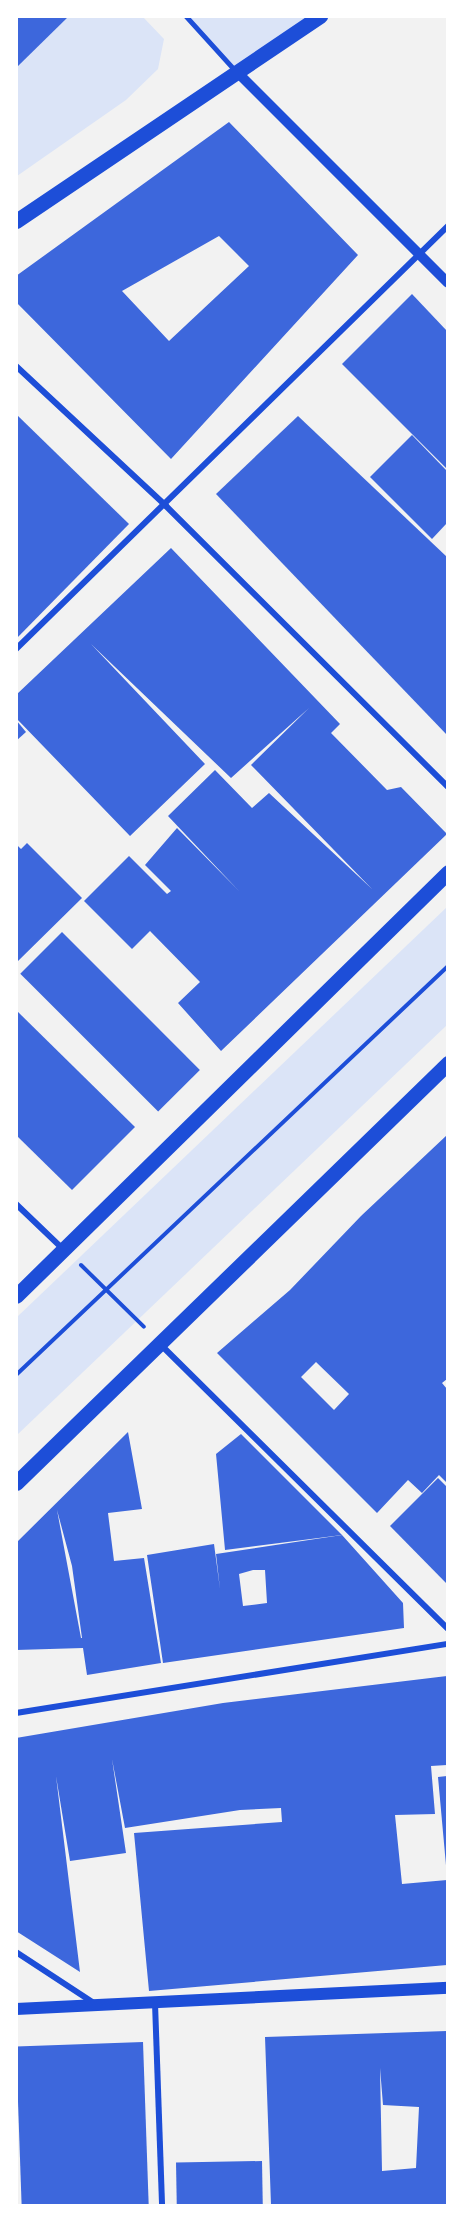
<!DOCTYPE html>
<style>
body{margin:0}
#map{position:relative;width:464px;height:2222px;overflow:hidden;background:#f2f2f2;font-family:Quicksand,sans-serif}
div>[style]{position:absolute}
.green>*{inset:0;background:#dbe4f7}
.building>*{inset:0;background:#3d67dc;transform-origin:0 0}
.path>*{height:4px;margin:-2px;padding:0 2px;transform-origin:2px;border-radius:2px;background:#1d4ed8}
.service>*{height:4.5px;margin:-2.25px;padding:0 2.25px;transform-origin:2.25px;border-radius:2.25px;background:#1d4ed8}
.minor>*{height:6px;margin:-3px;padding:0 3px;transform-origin:3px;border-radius:3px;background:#1d4ed8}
.tertiary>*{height:10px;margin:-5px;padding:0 5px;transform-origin:5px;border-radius:5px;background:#1d4ed8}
.secondary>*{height:12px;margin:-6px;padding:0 6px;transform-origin:6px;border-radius:6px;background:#1d4ed8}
.primary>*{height:15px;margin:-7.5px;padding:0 7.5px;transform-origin:7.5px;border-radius:7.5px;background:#1d4ed8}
span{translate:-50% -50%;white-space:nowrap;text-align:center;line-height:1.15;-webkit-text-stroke:4.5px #fff;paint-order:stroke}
.frame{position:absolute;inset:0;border:18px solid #fff;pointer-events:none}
</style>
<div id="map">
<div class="green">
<i style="clip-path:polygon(17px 17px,143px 17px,164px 39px,158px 69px,126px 100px,17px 176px)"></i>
<i style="clip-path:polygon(186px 17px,320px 17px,237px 72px)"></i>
<i style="clip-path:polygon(447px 907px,447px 1025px,17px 1435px,17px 1317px)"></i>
</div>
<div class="building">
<i style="clip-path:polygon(16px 16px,69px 16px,16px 68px)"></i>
<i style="clip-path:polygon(evenodd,229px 122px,358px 255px,171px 459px,16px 302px,16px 276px,229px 122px,219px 236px,249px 266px,169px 341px,122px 291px,219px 236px)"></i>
<i style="clip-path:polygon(412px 294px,447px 331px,447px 469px,342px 364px)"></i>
<i style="clip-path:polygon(16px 414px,129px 524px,16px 639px)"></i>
<i style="clip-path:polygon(298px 416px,447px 557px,447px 735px,216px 494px)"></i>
<i style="clip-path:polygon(412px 435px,447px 471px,447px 523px,432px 539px,370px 477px)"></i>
<i style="clip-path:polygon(171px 548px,340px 724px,331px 733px,387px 790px,401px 787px,447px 834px,221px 1051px,178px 1003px,200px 982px,150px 931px,132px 949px,84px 901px,129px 856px,167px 894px,171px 891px,145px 865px,177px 828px,239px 891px,168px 816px,215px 770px,252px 808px,269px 793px,372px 889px,251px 765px,309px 708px,231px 778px,91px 644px,205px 764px,130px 836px,16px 718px,16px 695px)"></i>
<i style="clip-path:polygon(16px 720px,26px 732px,16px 741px)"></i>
<i style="clip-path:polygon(27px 843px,82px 898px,16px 963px,16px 844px,21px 849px)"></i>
<i style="left:62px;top:932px;width:195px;height:59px;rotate:45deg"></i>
<i style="clip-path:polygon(16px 1010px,135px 1127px,72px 1190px,16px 1135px)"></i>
<i style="clip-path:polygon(evenodd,447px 1135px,447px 1379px,442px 1383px,447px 1389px,447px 1483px,439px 1475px,422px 1493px,408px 1480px,377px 1513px,217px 1353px,290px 1290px,361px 1216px,447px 1135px,316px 1362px,349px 1394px,334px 1410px,301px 1377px,316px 1362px)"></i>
<i style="clip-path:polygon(evenodd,128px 1432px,142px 1509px,108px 1513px,114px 1561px,144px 1558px,161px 1663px,87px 1675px,83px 1648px,16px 1650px,16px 1543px,128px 1432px,57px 1510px,72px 1566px,82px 1638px,81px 1638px,57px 1510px)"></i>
<i style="clip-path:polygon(241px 1434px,342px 1535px,225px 1550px,216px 1454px)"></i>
<i style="clip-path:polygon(438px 1478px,447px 1487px,447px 1584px,390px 1526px)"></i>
<i style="clip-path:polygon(evenodd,342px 1535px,403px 1603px,404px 1628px,163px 1663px,147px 1555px,214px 1544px,220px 1589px,216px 1554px,342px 1535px,253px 1570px,265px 1570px,267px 1603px,243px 1606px,239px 1574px,253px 1570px)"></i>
<i style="clip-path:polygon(447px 1676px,447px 1765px,431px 1766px,435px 1814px,395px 1815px,402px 1884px,447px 1880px,447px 1965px,149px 1991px,134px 1833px,282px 1822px,281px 1808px,240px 1810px,125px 1828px,112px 1759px,126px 1853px,70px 1861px,56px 1776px,80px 1972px,16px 1931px,16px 1738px,223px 1703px)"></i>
<i style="clip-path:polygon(447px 1776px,447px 1865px,446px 1865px,438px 1777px)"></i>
<i style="clip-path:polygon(evenodd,447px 2031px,447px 2205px,271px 2205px,265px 2037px,447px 2031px,380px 2068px,383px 2105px,419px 2107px,416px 2168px,382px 2171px,380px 2068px)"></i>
<i style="left:143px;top:2042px;width:163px;height:127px;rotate:88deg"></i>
<i style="left:262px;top:2161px;width:44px;height:86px;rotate:89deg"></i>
</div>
<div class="path">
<i style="left:81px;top:1265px;width:88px;rotate:44.5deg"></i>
<i style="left:16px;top:1375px;width:595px;rotate:-43.43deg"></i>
</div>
<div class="service">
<i style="left:186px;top:16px;width:73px;rotate:47.8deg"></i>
</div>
<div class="minor">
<i style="left:16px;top:366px;width:205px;rotate:43deg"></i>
<i style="left:166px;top:506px;width:398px;rotate:44.9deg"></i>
<i style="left:16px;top:649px;width:605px;rotate:-44.4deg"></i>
<i style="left:16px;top:1204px;width:66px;rotate:43.8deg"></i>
<i style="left:161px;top:1345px;width:404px;rotate:44.7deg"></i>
<i style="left:16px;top:1713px;width:437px;rotate:-9.1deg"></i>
<i style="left:16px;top:1952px;width:93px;rotate:33.2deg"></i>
<i style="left:155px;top:2003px;width:203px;rotate:88deg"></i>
</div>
<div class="tertiary">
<i style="left:237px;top:72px;width:298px;rotate:45deg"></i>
</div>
<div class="secondary">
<i style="left:16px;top:2009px;width:433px;rotate:-2.8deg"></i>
</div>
<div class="primary">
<i style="left:16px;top:221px;width:367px;rotate:-34deg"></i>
<i style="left:16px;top:1296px;width:605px;rotate:-44.46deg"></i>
<i style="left:16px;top:1483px;width:603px;rotate:-44.19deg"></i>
</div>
<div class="frame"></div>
</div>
